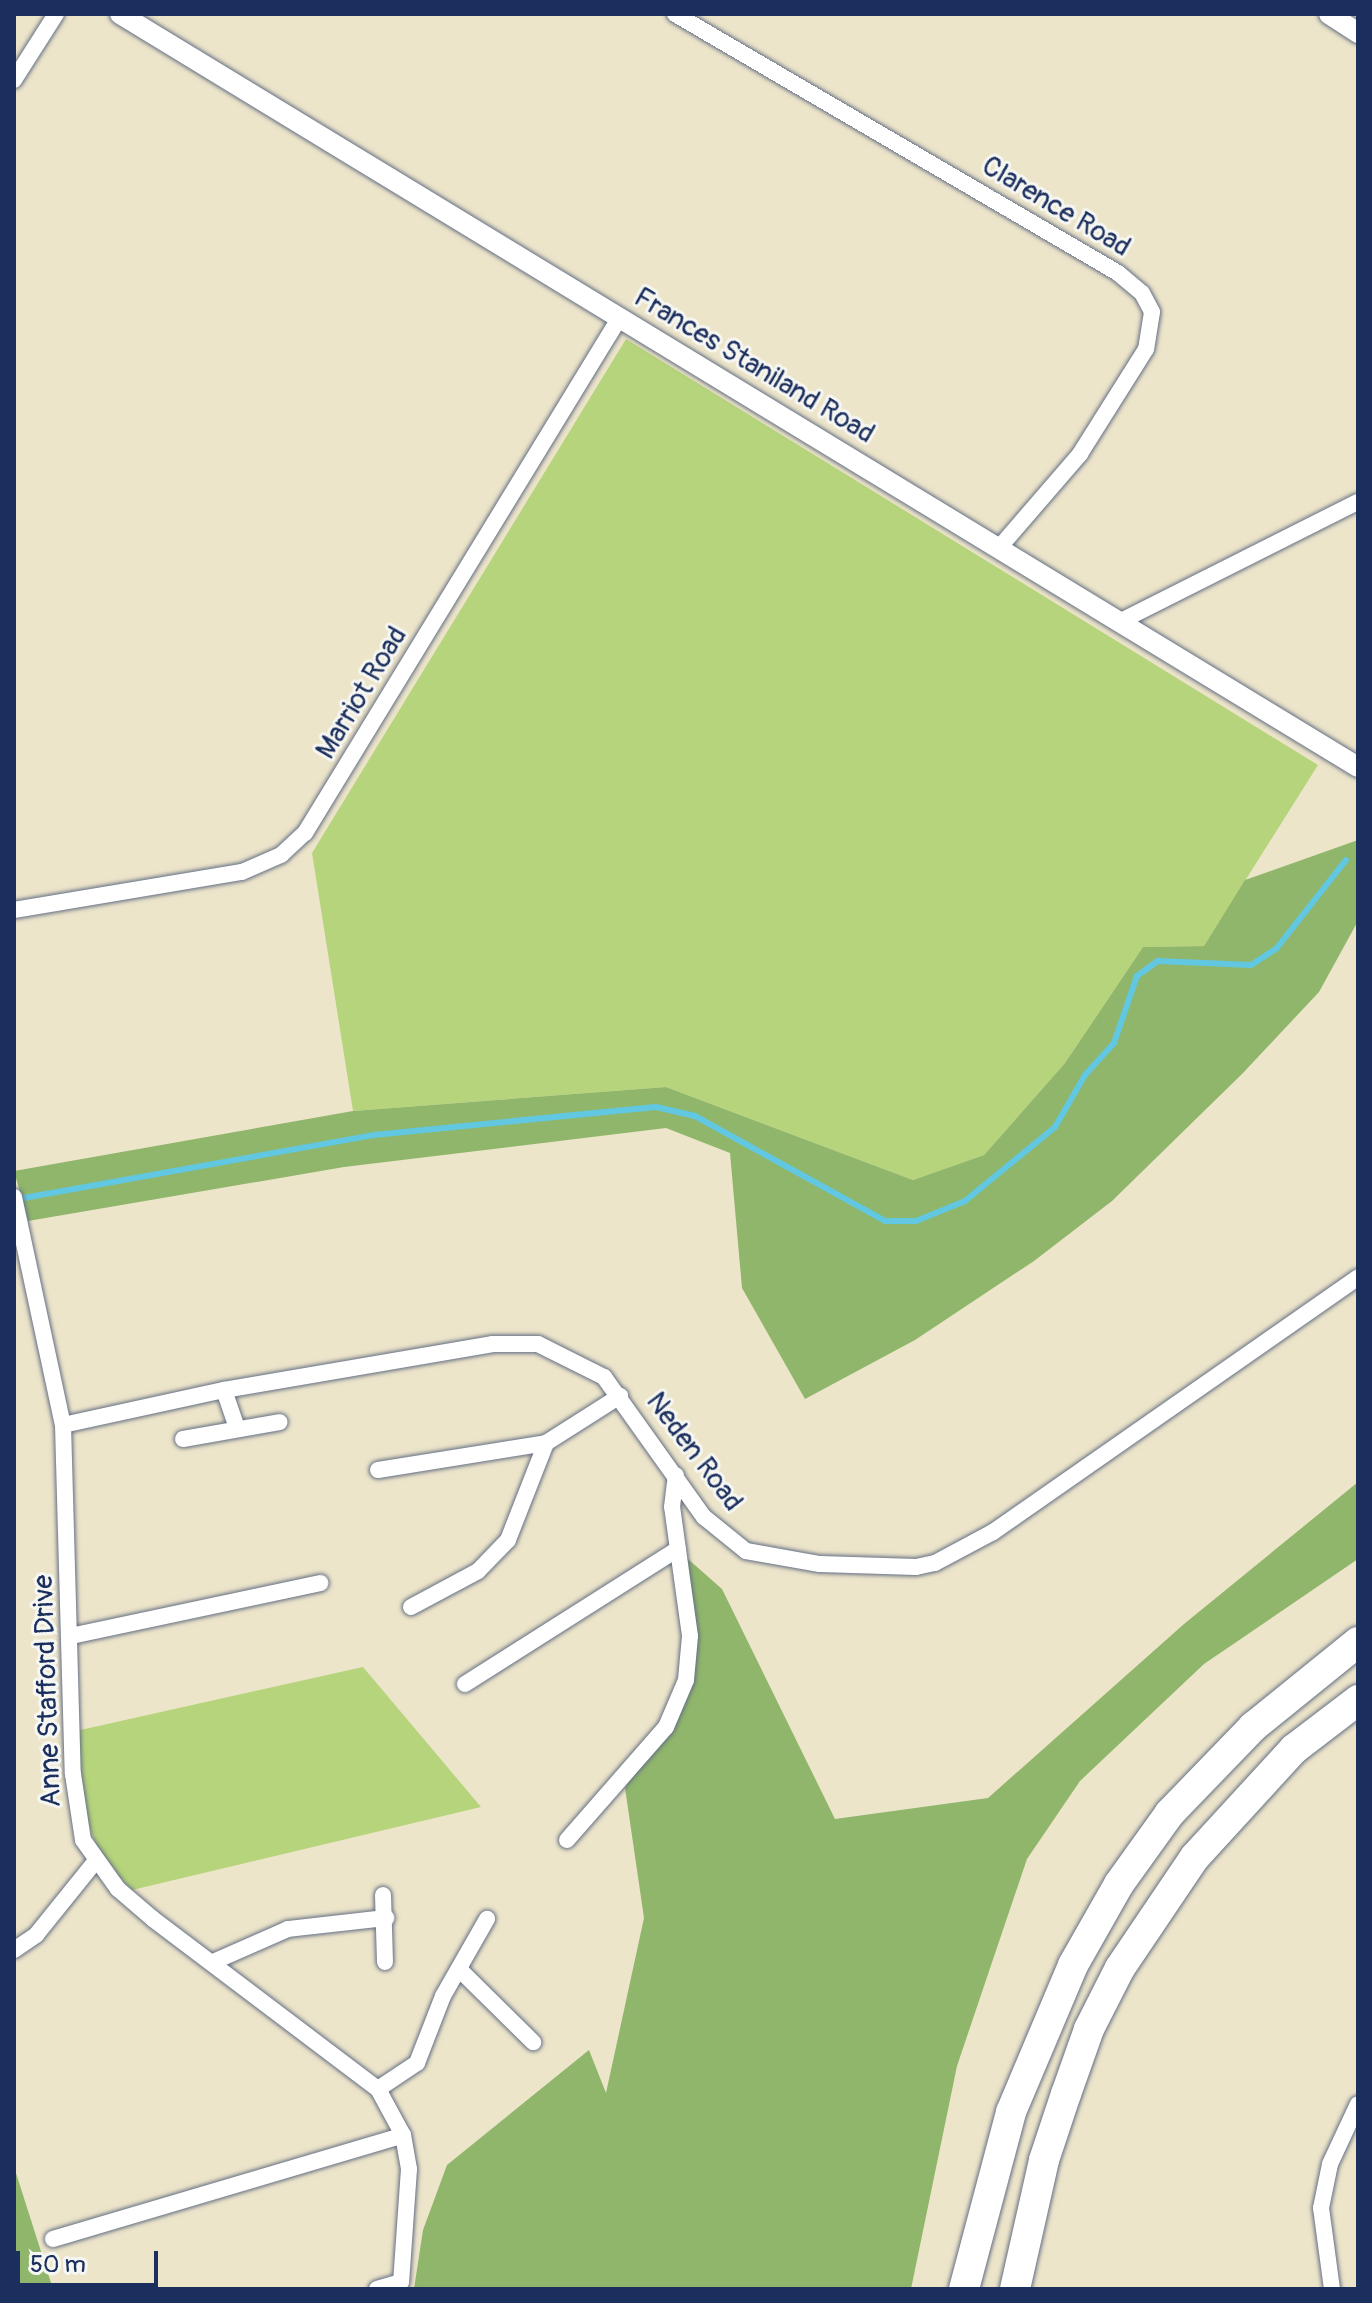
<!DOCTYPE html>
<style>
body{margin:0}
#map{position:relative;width:1372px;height:2303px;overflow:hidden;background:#ede5ca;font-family:Pangolin,sans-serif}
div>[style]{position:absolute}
.green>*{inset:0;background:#b6d47b}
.forest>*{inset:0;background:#90b66b}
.stream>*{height:6px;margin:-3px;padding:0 3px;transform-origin:3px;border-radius:3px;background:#62c7e0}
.roads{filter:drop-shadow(0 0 2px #646f84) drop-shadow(0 0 2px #646f84)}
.minor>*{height:16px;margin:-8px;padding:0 8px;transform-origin:8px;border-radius:8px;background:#fff}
.tertiary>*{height:20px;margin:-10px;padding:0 10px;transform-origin:10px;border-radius:10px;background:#fff}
.motorway>*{height:30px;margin:-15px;padding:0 15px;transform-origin:15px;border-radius:15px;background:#fff}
span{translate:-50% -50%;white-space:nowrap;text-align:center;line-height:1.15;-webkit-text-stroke:6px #f6f6f2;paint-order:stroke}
.street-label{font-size:28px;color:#1b2f5e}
.frame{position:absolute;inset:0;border:16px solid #1b2f5e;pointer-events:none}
.scale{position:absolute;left:16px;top:2251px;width:142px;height:36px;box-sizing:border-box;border:4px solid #1b2f5e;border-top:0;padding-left:10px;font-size:24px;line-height:28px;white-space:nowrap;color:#1b2f5e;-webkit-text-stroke:6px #f6f6f2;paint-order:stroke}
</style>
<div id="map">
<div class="green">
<i style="clip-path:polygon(626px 339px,1318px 765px,1204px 946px,1143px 947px,1065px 1063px,984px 1155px,913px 1180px,666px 1087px,353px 1111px,312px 853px)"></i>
<i style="clip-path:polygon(363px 1667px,481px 1807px,132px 1890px,102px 1859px,81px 1806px,76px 1731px)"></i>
</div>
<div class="forest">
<i style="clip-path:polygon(1358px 840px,1358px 921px,1319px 992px,1243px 1073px,1112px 1201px,1034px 1261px,915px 1340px,805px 1399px,742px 1288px,730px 1153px,666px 1128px,344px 1167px,28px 1221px,14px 1171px,353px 1111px,666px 1087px,913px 1180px,984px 1155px,1065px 1063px,1143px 947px,1204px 946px,1245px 880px)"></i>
<i style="clip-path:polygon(1358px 1482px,1358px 1559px,1204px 1664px,1080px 1781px,1027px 1859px,957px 2066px,911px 2289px,414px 2289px,423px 2230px,447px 2165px,589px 2050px,606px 2093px,644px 1918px,625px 1788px,670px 1717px,682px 1671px,680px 1552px,722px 1589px,835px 1819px,988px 1798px,1184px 1624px)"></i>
<i style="clip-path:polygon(14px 2169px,15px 2170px,53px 2289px,14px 2289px)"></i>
</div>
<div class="stream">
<i style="left:18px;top:1199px;width:362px;rotate:-10.2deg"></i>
<i style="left:374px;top:1135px;width:283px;rotate:-5.7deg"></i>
<i style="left:656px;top:1107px;width:40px;rotate:13deg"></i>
<i style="left:695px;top:1116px;width:217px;rotate:28.9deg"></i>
<i style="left:885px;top:1221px;width:31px"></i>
<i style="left:916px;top:1221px;width:53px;rotate:-22.2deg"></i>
<i style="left:965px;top:1201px;width:117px;rotate:-39.4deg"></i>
<i style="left:1055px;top:1127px;width:60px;rotate:-60deg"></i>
<i style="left:1085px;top:1075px;width:43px;rotate:-47.8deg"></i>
<i style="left:1114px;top:1043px;width:71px;rotate:-71.1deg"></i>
<i style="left:1137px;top:976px;width:26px;rotate:-36deg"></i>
<i style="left:1158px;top:961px;width:93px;rotate:2.5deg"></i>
<i style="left:1251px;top:965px;width:30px;rotate:-33deg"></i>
<i style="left:1276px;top:949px;width:113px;rotate:-51.8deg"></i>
</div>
<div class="roads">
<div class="minor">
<i style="left:675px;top:14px;width:513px;rotate:30.31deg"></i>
<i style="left:1118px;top:273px;width:31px;rotate:40deg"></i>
<i style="left:1142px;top:293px;width:21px;rotate:62deg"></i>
<i style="left:1152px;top:312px;width:37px;rotate:99deg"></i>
<i style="left:1146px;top:349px;width:124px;rotate:122.2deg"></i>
<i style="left:1080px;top:454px;width:124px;rotate:130.8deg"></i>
<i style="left:14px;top:80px;width:78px;rotate:-57.5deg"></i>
<i style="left:1119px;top:622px;width:267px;rotate:-26.7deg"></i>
<i style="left:14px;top:910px;width:231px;rotate:-9.5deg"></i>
<i style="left:242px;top:872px;width:43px;rotate:-23.6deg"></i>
<i style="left:281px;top:855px;width:33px;rotate:-43deg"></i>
<i style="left:305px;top:833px;width:605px;rotate:-58.6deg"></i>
<i style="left:14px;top:1197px;width:233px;rotate:77.9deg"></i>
<i style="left:63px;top:1425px;width:349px;rotate:88.4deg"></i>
<i style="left:73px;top:1774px;width:67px;rotate:81.4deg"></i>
<i style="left:83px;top:1840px;width:60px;rotate:54.5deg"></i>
<i style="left:118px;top:1889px;width:46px;rotate:40.6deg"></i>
<i style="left:153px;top:1919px;width:282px;rotate:37.1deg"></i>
<i style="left:378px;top:2089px;width:52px;rotate:61.5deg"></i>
<i style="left:403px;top:2135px;width:35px;rotate:80deg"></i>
<i style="left:409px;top:2169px;width:113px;rotate:94deg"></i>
<i style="left:401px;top:2282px;width:25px;rotate:164deg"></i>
<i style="left:224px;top:1390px;width:40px;rotate:71.1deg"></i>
<i style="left:63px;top:1425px;width:165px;rotate:-12.3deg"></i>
<i style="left:224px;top:1390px;width:273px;rotate:-9.7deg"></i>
<i style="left:493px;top:1344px;width:45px"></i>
<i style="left:538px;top:1344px;width:74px;rotate:26.6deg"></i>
<i style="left:604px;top:1377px;width:172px;rotate:54.5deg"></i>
<i style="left:704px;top:1517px;width:54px;rotate:39deg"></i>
<i style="left:746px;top:1551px;width:75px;rotate:10deg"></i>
<i style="left:820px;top:1564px;width:96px;rotate:1.8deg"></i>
<i style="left:916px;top:1567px;width:19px;rotate:-12deg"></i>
<i style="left:935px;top:1563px;width:66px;rotate:-28.1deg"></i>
<i style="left:993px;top:1532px;width:445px;rotate:-34.9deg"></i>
<i style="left:183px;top:1439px;width:98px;rotate:-9.9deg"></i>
<i style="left:378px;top:1470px;width:170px;rotate:-9.1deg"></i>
<i style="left:546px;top:1443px;width:88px;rotate:-32.4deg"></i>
<i style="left:411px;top:1607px;width:76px;rotate:-28.2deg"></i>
<i style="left:478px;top:1571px;width:43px;rotate:-45.9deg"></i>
<i style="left:508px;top:1540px;width:104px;rotate:-68.6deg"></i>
<i style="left:71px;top:1636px;width:255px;rotate:-12deg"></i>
<i style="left:465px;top:1684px;width:252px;rotate:-32.4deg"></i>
<i style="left:567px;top:1840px;width:150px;rotate:-48.8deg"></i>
<i style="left:666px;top:1727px;width:51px;rotate:-66.9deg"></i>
<i style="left:686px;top:1680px;width:44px;rotate:-84.8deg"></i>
<i style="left:690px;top:1636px;width:130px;rotate:-97.9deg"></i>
<i style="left:672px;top:1507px;width:32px;rotate:-83deg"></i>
<i style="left:383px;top:1895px;width:67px;rotate:88.3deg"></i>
<i style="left:14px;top:1950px;width:27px;rotate:-34deg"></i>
<i style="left:36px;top:1935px;width:94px;rotate:-51.1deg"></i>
<i style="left:213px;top:1962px;width:82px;rotate:-23.7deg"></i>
<i style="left:288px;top:1929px;width:99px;rotate:-6.4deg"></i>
<i style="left:460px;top:1970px;width:103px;rotate:44.6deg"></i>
<i style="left:378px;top:2089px;width:47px;rotate:-33.7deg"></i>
<i style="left:417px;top:2063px;width:72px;rotate:-68.8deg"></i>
<i style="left:443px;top:1996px;width:89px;rotate:-60.3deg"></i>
<i style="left:53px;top:2239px;width:365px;rotate:-16.5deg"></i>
<i style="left:1332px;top:2289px;width:82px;rotate:-97.7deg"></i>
<i style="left:1321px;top:2208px;width:45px;rotate:-78.4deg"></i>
<i style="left:1330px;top:2164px;width:66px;rotate:-65deg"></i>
</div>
<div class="tertiary">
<i style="left:120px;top:14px;width:1449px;rotate:31.31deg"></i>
<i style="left:1329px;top:14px;width:35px;rotate:33deg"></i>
</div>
<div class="motorway">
<i style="left:964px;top:2289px;width:183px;rotate:-75.1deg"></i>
<i style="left:1011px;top:2112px;width:160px;rotate:-67.1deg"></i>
<i style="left:1073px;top:1965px;width:93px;rotate:-60.4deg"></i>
<i style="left:1119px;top:1884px;width:87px;rotate:-54.3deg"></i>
<i style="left:1170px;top:1813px;width:120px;rotate:-46deg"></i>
<i style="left:1253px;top:1727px;width:135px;rotate:-39deg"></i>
<i style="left:1015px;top:2289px;width:132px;rotate:-77.3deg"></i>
<i style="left:1044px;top:2160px;width:70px;rotate:-71.6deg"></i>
<i style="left:1066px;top:2094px;width:69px;rotate:-70.5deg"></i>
<i style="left:1089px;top:2029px;width:68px;rotate:-63.1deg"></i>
<i style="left:1120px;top:1968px;width:134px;rotate:-56deg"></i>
<i style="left:1195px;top:1857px;width:147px;rotate:-47.5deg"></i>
<i style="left:1294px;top:1749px;width:81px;rotate:-37.4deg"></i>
</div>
</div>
<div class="street-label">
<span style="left:1056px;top:207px;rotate:31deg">Clarence Road</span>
<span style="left:754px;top:366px;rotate:31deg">Frances Staniland Road</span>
<span style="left:362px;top:693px;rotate:-59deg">Marriot Road</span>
<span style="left:694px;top:1452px;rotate:53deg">Neden Road</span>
<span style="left:48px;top:1691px;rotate:-92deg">Anne Stafford Drive</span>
</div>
<div class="frame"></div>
<div class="scale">50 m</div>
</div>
